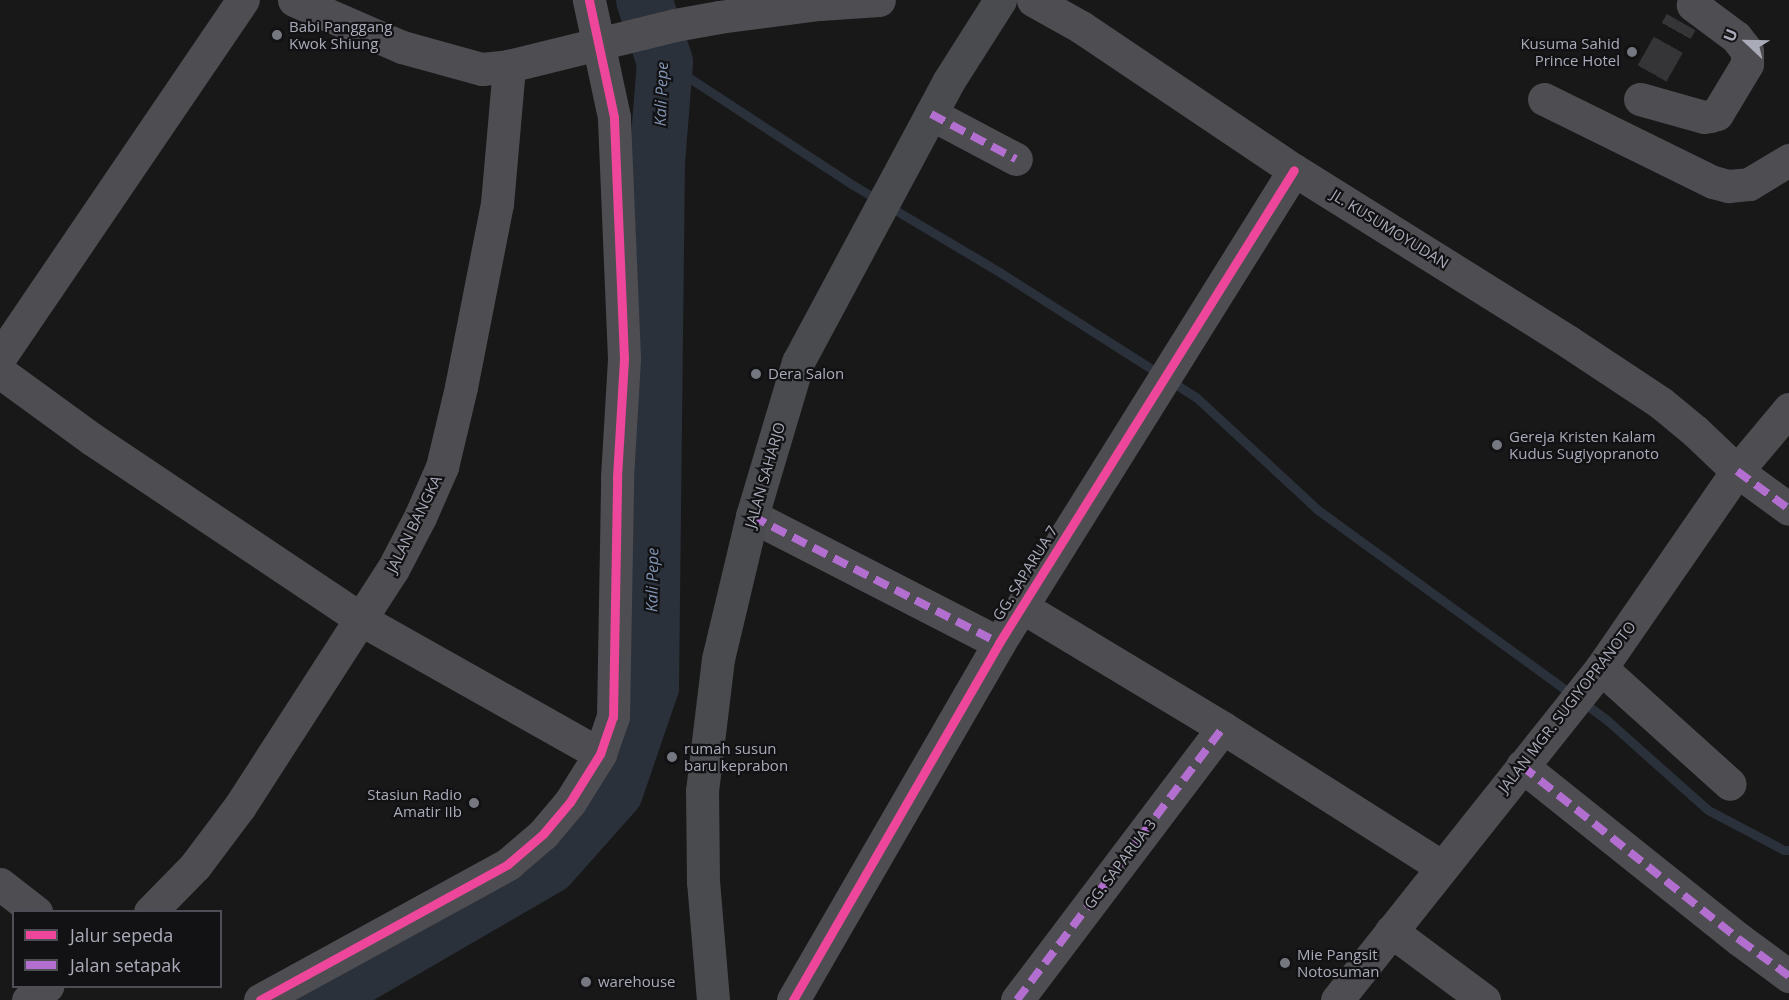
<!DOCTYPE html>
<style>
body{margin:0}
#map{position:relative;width:1789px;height:1000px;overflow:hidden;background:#181818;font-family:"Open Sans",sans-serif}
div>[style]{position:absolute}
.stream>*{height:9px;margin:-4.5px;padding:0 4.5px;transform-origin:4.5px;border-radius:4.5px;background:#2b313b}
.river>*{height:56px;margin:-28px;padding:0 28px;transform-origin:28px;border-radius:28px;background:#2b313b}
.minor-tunnel>*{height:33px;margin-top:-16.5px;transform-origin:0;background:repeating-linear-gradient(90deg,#353538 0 33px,transparent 0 49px)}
.minor>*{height:33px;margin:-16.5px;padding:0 16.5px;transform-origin:16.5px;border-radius:16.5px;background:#4e4e52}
.major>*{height:33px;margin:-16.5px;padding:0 16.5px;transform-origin:16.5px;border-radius:16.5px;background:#4a4b4e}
.quiet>*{height:8px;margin-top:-4px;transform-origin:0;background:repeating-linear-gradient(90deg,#b36fd0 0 15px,transparent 0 23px)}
.cycleway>*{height:9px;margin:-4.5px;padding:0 4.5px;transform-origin:4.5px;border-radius:4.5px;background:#ed469a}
.dots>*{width:16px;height:16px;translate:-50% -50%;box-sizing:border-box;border:3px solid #121214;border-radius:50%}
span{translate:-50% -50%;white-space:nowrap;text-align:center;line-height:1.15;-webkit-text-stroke:4.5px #121214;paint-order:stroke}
.poi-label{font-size:15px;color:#a9abb9}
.left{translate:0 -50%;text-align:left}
.right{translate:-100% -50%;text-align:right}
.street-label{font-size:15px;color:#a9abb9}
.water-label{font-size:16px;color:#8094b4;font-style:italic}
.legend{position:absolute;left:12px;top:910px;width:210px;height:78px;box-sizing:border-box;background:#121214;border:2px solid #4e4f56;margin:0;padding:8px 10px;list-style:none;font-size:18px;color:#a9abb9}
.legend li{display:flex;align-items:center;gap:12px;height:30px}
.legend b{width:30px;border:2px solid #4e4f56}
.north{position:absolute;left:1717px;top:12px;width:60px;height:60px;-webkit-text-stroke:4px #121214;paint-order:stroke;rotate:292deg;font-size:16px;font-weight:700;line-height:24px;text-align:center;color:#a9abb9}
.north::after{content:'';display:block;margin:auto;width:21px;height:27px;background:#a9abb9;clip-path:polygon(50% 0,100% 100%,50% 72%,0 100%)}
</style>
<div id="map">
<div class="stream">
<i style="left:665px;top:62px;width:225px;rotate:33.2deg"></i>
<i style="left:853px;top:185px;width:172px;rotate:30.7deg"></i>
<i style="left:1001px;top:273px;width:232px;rotate:32.5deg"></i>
<i style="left:1197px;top:398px;width:165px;rotate:42.8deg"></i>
<i style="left:1318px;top:510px;width:359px;rotate:36deg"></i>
<i style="left:1608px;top:721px;width:134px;rotate:41.7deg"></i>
<i style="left:1708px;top:810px;width:86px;rotate:27.8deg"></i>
<i style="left:1784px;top:850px;width:5px"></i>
</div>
<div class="river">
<i style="left:318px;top:1000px;width:267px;rotate:-30.1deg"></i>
<i style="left:549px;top:866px;width:99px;rotate:-48.3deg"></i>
<i style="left:615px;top:792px;width:111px;rotate:-71.1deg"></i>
<i style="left:651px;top:687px;width:525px;rotate:-89.35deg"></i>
<i style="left:657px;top:162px;width:100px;rotate:-85.4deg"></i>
<i style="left:665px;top:62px;width:65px;rotate:-108.7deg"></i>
</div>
<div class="minor-tunnel">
<i style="left:1652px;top:73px;width:59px;rotate:-60.4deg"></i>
</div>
<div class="minor">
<i style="left:294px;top:0;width:118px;rotate:23.5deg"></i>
<i style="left:402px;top:47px;width:83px;rotate:15.4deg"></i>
<i style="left:482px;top:69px;width:27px;rotate:-6deg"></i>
<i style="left:509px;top:66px;width:171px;rotate:-13.9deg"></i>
<i style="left:675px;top:25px;width:45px;rotate:-10.3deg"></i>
<i style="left:719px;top:17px;width:101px;rotate:-7.4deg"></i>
<i style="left:819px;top:4px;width:60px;rotate:-3.8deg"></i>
<i style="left:1033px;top:0;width:55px;rotate:29.4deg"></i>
<i style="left:1081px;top:27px;width:257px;rotate:33.9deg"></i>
<i style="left:1294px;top:170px;width:324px;rotate:32deg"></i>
<i style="left:1569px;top:342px;width:110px;rotate:33.5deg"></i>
<i style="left:1661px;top:403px;width:44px;rotate:39.5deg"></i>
<i style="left:1695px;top:431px;width:58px;rotate:43.6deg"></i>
<i style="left:1737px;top:471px;width:64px;rotate:36.2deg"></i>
<i style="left:1544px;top:99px;width:188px;rotate:26.2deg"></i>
<i style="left:1713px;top:182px;width:16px;rotate:15deg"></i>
<i style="left:1728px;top:186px;width:21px;rotate:-5deg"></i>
<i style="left:1749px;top:184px;width:47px;rotate:-31deg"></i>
<i style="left:1640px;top:99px;width:66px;rotate:15.7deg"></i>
<i style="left:1704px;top:117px;width:6px;rotate:-9deg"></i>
<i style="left:1710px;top:116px;width:7px;rotate:-16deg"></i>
<i style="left:1717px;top:114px;width:58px;rotate:-59deg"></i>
<i style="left:1747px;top:64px;width:13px;rotate:-90deg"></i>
<i style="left:1747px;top:51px;width:18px;rotate:-128deg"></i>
<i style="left:1736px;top:37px;width:54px;rotate:-143.3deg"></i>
<i style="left:931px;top:114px;width:96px;rotate:27.9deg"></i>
<i style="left:0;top:357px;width:432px;rotate:-55.8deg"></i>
<i style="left:0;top:372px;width:114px;rotate:36.1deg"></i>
<i style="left:92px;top:439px;width:325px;rotate:33.8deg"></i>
<i style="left:362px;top:620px;width:273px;rotate:29.4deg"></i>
<i style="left:752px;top:516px;width:278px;rotate:27.2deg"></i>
<i style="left:1022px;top:607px;width:235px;rotate:31deg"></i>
<i style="left:1223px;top:728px;width:259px;rotate:32.4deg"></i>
<i style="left:1601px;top:668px;width:173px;rotate:42deg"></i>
<i style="left:1522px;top:766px;width:279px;rotate:38.6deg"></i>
<i style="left:1740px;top:940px;width:61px;rotate:36.3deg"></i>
<i style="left:0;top:884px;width:46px;rotate:37.9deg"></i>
<i style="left:150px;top:912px;width:64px;rotate:-45.6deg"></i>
<i style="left:195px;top:866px;width:75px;rotate:-53.1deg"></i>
<i style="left:240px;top:806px;width:282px;rotate:-57.2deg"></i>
<i style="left:393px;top:569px;width:59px;rotate:-62.6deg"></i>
<i style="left:420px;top:517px;width:55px;rotate:-66.3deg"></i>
<i style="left:442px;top:467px;width:82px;rotate:-76.6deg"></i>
<i style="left:461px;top:387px;width:187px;rotate:-78.9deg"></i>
<i style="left:497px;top:204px;width:139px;rotate:-85deg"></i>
<i style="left:1391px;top:931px;width:116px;rotate:36.6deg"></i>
<i style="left:28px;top:1000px;width:24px;rotate:-36deg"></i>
<i style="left:260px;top:1000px;width:283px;rotate:-28.7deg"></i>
<i style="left:508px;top:864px;width:46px;rotate:-40.6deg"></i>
<i style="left:543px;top:834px;width:42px;rotate:-49.8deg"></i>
<i style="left:570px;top:802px;width:57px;rotate:-58deg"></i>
<i style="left:600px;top:754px;width:39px;rotate:-71deg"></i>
<i style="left:613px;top:717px;width:240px;rotate:-89deg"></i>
<i style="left:617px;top:477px;width:119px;rotate:-86.6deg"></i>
<i style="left:624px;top:358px;width:241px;rotate:-92.4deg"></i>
<i style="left:614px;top:117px;width:120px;rotate:-102.1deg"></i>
<i style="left:793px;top:1000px;width:412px;rotate:-60deg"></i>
<i style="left:999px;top:643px;width:557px;rotate:-58.05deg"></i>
<i style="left:1017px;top:1000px;width:341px;rotate:-52.9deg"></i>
<i style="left:1337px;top:1000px;width:424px;rotate:-51.5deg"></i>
<i style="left:1601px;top:668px;width:239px;rotate:-55.4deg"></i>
<i style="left:1737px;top:471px;width:81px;rotate:-50deg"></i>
</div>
<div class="major">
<i style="left:713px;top:1000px;width:118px;rotate:-94.8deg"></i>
<i style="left:703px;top:882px;width:91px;rotate:-90.6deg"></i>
<i style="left:702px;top:791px;width:133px;rotate:-83.1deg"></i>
<i style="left:718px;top:659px;width:147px;rotate:-76.6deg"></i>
<i style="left:752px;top:516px;width:161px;rotate:-73.4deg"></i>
<i style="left:798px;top:362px;width:318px;rotate:-61.8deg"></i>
<i style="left:948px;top:82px;width:97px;rotate:-57.6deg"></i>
</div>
<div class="quiet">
<i style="left:931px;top:114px;width:96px;rotate:27.9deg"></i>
<i style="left:1737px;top:471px;width:64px;rotate:36.2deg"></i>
<i style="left:752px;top:516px;width:278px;rotate:27.2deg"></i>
<i style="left:1522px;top:766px;width:279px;rotate:38.6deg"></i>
<i style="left:1740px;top:940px;width:61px;rotate:36.3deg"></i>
<i style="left:1017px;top:1000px;width:341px;rotate:-52.9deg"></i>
</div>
<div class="cycleway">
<i style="left:260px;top:1000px;width:283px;rotate:-28.7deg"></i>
<i style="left:508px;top:864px;width:46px;rotate:-40.6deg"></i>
<i style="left:543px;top:834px;width:42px;rotate:-49.8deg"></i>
<i style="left:570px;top:802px;width:57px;rotate:-58deg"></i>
<i style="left:600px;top:754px;width:39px;rotate:-71deg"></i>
<i style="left:613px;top:717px;width:240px;rotate:-89deg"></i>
<i style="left:617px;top:477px;width:119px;rotate:-86.6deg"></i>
<i style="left:624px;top:358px;width:241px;rotate:-92.4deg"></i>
<i style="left:614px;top:117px;width:120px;rotate:-102.1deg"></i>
<i style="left:793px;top:1000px;width:412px;rotate:-60deg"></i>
<i style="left:999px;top:643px;width:557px;rotate:-58.05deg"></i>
</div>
<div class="dots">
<i style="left:277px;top:35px;background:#767881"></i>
<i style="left:1632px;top:52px;background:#767881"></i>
<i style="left:756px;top:374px;background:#767881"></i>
<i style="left:1497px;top:445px;background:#767881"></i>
<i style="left:672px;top:757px;background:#767881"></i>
<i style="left:474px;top:803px;background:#767881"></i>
<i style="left:1285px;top:963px;background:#767881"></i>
<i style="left:586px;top:982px;background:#767881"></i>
</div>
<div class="poi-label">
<span class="left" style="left:289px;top:35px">Babi Panggang<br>Kwok Shiung</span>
<span class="right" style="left:1620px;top:52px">Kusuma Sahid<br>Prince Hotel</span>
<span class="left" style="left:768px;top:374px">Dera Salon</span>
<span class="left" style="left:1509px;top:445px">Gereja Kristen Kalam<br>Kudus Sugiyopranoto</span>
<span class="left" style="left:684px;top:757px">rumah susun<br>baru keprabon</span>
<span class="right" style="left:462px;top:803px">Stasiun Radio<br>Amatir IIb</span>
<span class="left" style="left:1297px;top:963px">Mie Pangsit<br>Notosuman</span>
<span class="left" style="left:598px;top:982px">warehouse</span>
</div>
<div class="street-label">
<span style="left:1390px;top:229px;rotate:32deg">JL. KUSUMOYUDAN</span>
<span style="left:765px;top:475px;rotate:-74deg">JALAN SAHARJO</span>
<span style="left:414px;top:524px;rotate:-64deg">JALAN BANGKA</span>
<span style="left:1025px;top:573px;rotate:-58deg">GG. SAPARUA 7</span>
<span style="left:1567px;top:707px;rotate:-52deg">JALAN MGR. SUGIYOPRANOTO</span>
<span style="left:1120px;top:864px;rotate:-53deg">GG. SAPARUA 3</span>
</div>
<div class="water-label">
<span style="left:661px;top:94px;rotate:-88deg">Kali Pepe</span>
<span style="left:652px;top:580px;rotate:-89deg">Kali Pepe</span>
</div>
<ul class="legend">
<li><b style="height:8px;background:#ed469a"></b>Jalur sepeda</li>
<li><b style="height:8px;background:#b36fd0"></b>Jalan setapak</li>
</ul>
<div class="north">U</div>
</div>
